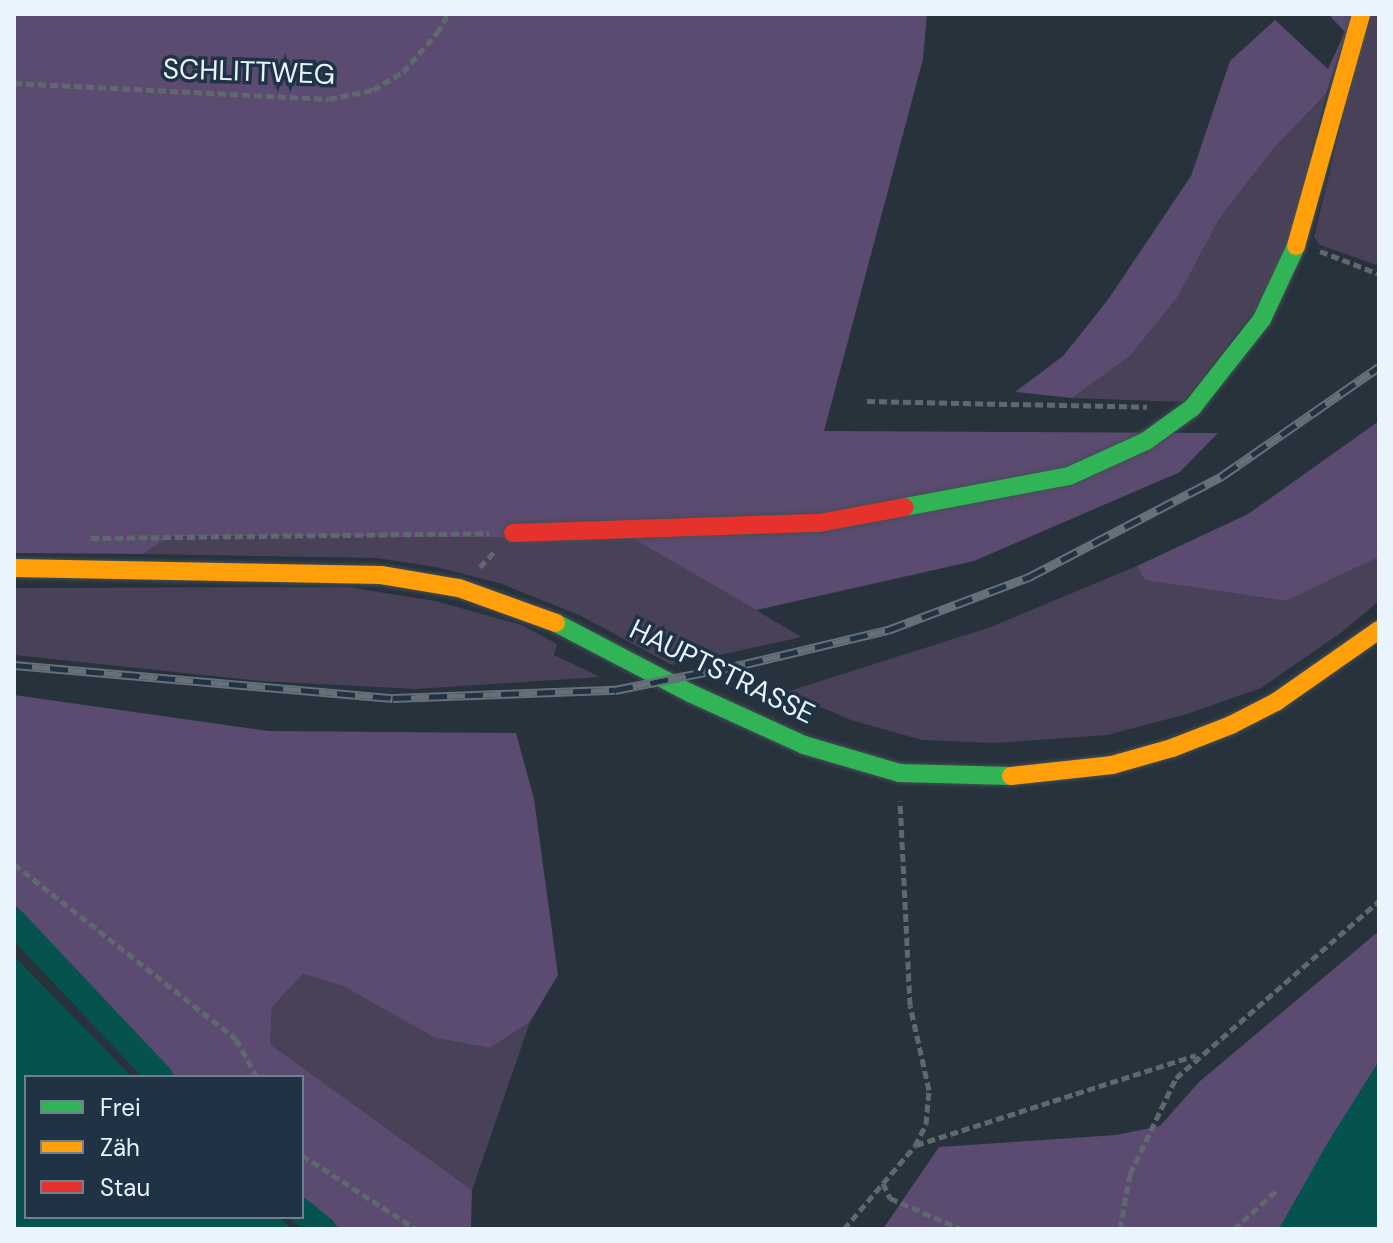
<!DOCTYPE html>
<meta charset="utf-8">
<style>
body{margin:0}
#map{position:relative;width:1393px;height:1243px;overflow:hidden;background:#27323c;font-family:"DM Sans",sans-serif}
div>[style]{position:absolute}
.green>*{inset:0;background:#494158}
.forest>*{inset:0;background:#5b4b70}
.water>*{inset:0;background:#06524e}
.canal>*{height:26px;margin:-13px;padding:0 13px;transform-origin:13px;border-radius:13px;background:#06524e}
.path>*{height:5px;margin-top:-2.5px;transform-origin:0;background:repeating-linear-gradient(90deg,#60686f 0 8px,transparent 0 12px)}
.roads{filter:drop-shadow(0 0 2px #444e56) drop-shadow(0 0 2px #444e56)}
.fast>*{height:18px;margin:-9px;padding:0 9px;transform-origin:9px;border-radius:9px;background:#30b455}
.slow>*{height:18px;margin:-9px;padding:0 9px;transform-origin:9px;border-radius:9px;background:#ff9f0a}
.jam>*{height:18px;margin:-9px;padding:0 9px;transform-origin:9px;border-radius:9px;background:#e5322d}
.rail>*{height:9px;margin-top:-4.5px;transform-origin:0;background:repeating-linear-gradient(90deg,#1f3344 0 18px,#676f78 0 36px);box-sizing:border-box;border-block:2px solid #676f78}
span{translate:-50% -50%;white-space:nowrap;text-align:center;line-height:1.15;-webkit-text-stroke:7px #1f3344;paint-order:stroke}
.street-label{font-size:28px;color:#eaf4fd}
.frame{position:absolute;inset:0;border:16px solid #eaf4fd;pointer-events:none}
.legend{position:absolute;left:24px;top:1075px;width:280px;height:144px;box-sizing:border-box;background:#1f3344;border:2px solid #70808e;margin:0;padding:10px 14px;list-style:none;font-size:24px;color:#eaf4fd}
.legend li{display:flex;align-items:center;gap:16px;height:40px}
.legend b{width:40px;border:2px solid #70808e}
</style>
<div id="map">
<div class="green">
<i style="clip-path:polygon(1368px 14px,1379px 14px,1379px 266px,1320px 245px,1314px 237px)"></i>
<i style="clip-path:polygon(1326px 94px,1289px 240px,1255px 310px,1183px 402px,1072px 398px,1130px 356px,1177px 298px,1220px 218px,1274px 148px)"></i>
<i style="clip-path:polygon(170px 536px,632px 538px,802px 637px,697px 660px,687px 648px,687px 660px,672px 665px,581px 616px,502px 584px,436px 567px,376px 558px,143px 554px)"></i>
<i style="clip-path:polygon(1379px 557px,1379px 601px,1342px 632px,1261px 688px,1187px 714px,1107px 735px,993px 743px,922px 740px,851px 720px,786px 692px,991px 627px,1137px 566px,1146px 580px,1286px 601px)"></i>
<i style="clip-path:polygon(348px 587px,435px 601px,522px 625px,557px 644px,554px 655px,600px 677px,416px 689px,261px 681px,14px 655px,14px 588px)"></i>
<i style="clip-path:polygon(303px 974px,343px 986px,435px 1038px,490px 1048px,530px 1022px,472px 1190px,270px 1044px,272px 1007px)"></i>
</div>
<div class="forest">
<i style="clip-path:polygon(14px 14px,927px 14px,923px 59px,824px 431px,1218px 433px,1180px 472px,974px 561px,756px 610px,632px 538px,170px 536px,143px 554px,14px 553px)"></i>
<i style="clip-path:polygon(1328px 14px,1353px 14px,1326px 94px,1274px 148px,1220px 218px,1177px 298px,1130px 356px,1072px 398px,1015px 392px,1063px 356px,1107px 301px,1191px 176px,1230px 61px,1275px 20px,1328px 69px,1345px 32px)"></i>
<i style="clip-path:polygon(1379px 421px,1379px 557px,1286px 601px,1145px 580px,1137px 566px,1248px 514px)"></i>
<i style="clip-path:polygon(14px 695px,269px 731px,516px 733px,534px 799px,558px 975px,530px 1022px,490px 1048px,435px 1038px,343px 986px,303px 974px,272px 1007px,270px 1044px,472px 1190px,471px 1229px,340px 1229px,302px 1196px,302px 1077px,176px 1077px,14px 904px)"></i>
<i style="clip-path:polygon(1379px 931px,1379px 1061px,1279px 1229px,883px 1229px,939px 1147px,1116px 1135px,1160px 1126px,1199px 1082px)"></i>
</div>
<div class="water">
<i style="clip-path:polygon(14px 956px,132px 1077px,26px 1077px,26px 1217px,279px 1217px,292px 1229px,14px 1229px)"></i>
<i style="clip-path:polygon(1379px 1061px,1379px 1229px,1279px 1229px,1328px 1142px)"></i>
</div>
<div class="canal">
<i style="left:14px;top:922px;width:213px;rotate:46.7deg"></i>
<i style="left:302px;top:1212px;width:27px;rotate:39deg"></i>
</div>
<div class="path">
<i style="left:14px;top:83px;width:315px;rotate:2.9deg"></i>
<i style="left:329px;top:99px;width:45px;rotate:-11.6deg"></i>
<i style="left:373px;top:90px;width:35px;rotate:-31deg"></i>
<i style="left:403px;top:72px;width:52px;rotate:-48.9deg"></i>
<i style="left:437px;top:33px;width:22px;rotate:-60deg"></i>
<i style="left:1320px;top:251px;width:63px;rotate:21.3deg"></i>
<i style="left:867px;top:401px;width:280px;rotate:1.2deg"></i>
<i style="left:91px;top:538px;width:398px;rotate:-0.7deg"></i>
<i style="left:480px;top:567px;width:22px;rotate:-47deg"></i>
<i style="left:14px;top:864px;width:283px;rotate:38.2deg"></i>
<i style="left:236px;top:1039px;width:43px;rotate:61.1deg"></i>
<i style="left:916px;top:1145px;width:294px;rotate:-17.8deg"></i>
<i style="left:302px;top:1155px;width:136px;rotate:33deg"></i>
<i style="left:883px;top:1183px;width:17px;rotate:65deg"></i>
<i style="left:890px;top:1198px;width:77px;rotate:23.6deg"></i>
<i style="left:844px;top:1229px;width:109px;rotate:-49.5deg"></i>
<i style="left:915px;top:1146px;width:25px;rotate:-63deg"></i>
<i style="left:926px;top:1124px;width:34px;rotate:-85deg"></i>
<i style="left:929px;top:1090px;width:87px;rotate:-102.6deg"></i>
<i style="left:910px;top:1005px;width:204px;rotate:-92.8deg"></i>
<i style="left:1120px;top:1229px;width:56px;rotate:-79.7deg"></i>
<i style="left:1130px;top:1174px;width:106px;rotate:-64.4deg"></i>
<i style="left:1176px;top:1078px;width:269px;rotate:-41.1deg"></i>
<i style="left:1234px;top:1229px;width:58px;rotate:-42.2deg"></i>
</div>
<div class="roads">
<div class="fast">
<i style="left:905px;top:507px;width:167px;rotate:-10.7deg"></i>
<i style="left:1069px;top:476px;width:85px;rotate:-24.4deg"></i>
<i style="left:1146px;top:441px;width:57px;rotate:-35.7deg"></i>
<i style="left:1192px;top:408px;width:113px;rotate:-51.8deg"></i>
<i style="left:1262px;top:319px;width:81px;rotate:-65deg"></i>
<i style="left:556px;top:623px;width:151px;rotate:27.6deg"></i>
<i style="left:690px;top:693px;width:125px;rotate:24.5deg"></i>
<i style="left:804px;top:745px;width:100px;rotate:16.3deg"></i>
<i style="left:900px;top:773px;width:111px;rotate:1.5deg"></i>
</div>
<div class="slow">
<i style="left:1296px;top:246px;width:241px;rotate:-74.3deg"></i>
<i style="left:14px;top:568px;width:367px;rotate:1.1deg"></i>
<i style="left:381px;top:575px;width:79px;rotate:9.5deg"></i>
<i style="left:459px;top:588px;width:103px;rotate:19.8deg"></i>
<i style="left:1011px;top:776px;width:102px;rotate:-6.2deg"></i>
<i style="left:1112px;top:765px;width:62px;rotate:-15.8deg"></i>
<i style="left:1172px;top:748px;width:63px;rotate:-21.3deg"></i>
<i style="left:1231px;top:725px;width:51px;rotate:-27.1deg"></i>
<i style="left:1276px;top:702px;width:126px;rotate:-35deg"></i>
</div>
<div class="jam">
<i style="left:513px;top:533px;width:306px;rotate:-1.9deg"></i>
<i style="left:819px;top:523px;width:87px;rotate:-10.5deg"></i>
</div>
</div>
<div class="rail">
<i style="left:14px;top:665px;width:380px;rotate:5deg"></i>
<i style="left:393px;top:698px;width:222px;rotate:-2.1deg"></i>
<i style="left:615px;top:690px;width:133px;rotate:-11.3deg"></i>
<i style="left:745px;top:664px;width:147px;rotate:-13.4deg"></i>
<i style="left:888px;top:630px;width:151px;rotate:-20.6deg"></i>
<i style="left:1029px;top:577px;width:218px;rotate:-27.6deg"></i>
<i style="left:1222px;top:476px;width:191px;rotate:-34.8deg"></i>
</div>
<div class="street-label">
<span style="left:249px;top:72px;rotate:2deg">SCHLITTWEG</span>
<span style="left:722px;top:672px;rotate:26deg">HAUPTSTRASSE</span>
</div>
<div class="frame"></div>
<ul class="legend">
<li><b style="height:10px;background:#30b455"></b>Frei</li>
<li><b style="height:10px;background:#ff9f0a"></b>Zäh</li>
<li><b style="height:10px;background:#e5322d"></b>Stau</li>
</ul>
</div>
